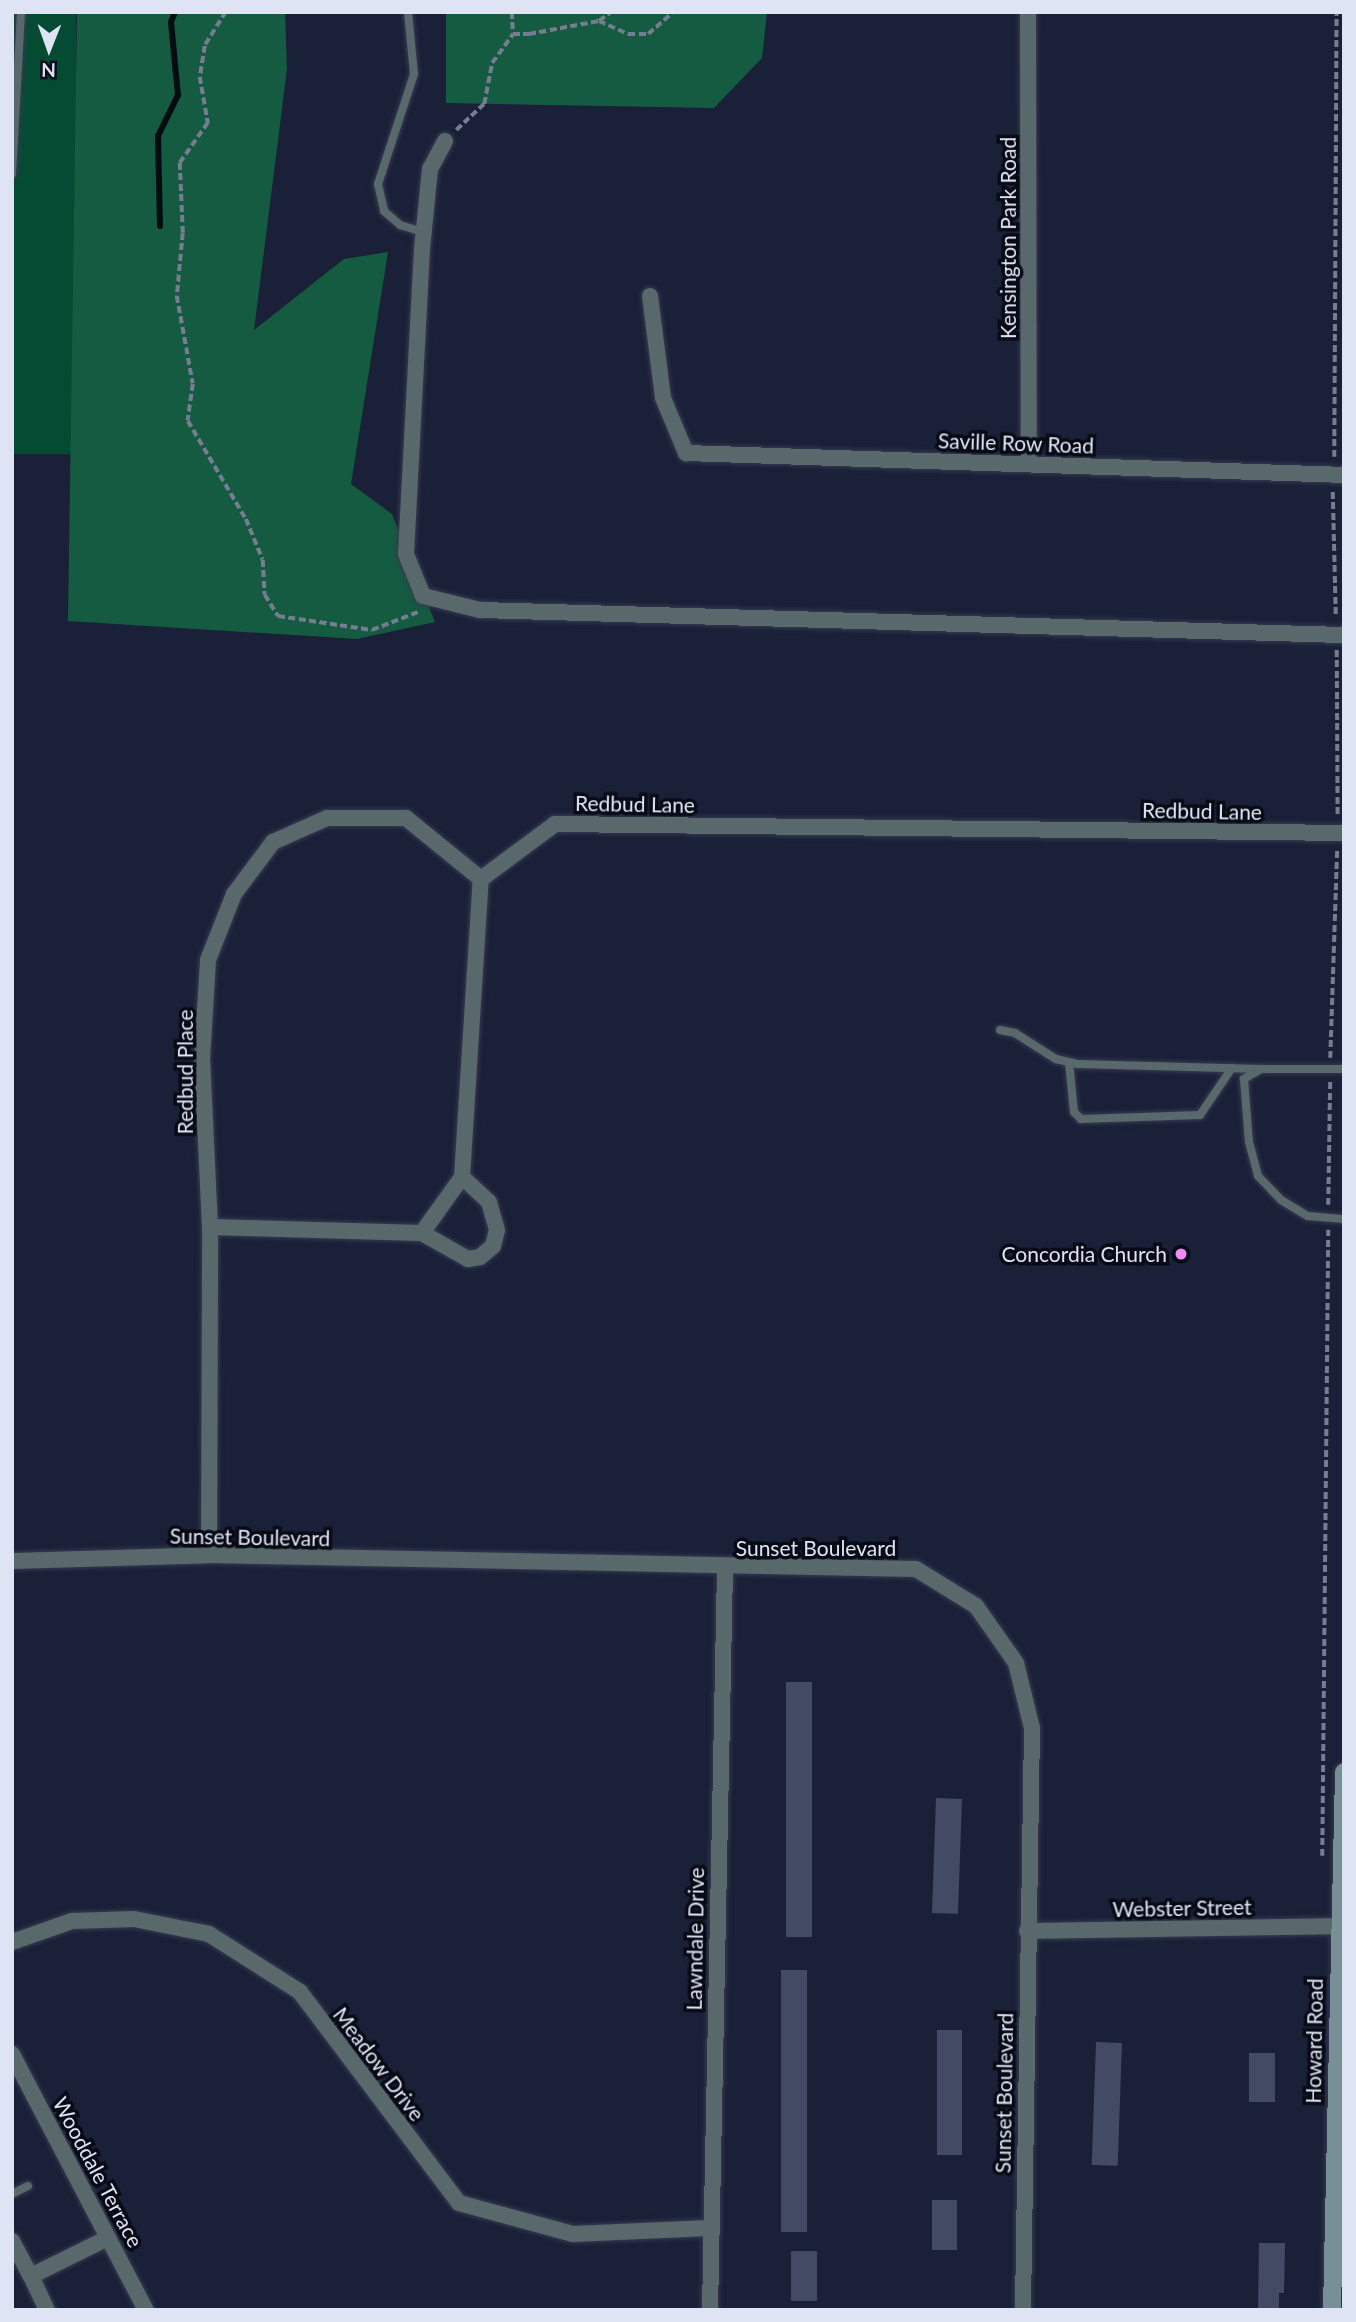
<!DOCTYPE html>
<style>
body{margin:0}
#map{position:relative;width:1356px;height:2322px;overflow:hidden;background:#1a2037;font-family:Lato,sans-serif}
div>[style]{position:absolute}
.green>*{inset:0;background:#054b34;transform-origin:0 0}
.forest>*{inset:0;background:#155b41}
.stream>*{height:6px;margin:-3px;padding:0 3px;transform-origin:3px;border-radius:3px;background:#030c10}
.building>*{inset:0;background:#424a64;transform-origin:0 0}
.path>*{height:3.5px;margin-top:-1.75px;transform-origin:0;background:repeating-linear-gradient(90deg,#777d90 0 7px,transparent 0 10.5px)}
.roads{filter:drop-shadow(0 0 2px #363b51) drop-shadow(0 0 2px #363b51)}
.lane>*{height:8px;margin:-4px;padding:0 4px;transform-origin:4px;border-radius:4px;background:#58686b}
.street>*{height:16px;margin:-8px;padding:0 8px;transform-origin:8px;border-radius:8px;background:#58686b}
.secondary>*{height:18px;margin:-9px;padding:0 9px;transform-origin:9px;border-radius:9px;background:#769095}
.dots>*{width:19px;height:19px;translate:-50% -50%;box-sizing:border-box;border:4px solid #080b15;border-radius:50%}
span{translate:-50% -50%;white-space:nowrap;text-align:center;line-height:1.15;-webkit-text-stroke:7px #080b15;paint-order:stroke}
.street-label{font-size:21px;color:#dfe4f4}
.poi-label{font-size:21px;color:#dfe4f4}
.right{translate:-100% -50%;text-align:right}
.frame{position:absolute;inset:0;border:14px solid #dfe4f4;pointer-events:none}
.north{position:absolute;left:14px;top:14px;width:70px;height:70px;-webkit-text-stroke:5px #080b15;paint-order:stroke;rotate:181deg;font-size:19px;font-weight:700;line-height:28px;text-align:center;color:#dfe4f4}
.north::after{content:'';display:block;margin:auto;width:24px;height:32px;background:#dfe4f4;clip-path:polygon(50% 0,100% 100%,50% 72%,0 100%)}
</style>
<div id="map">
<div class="green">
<i style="left:12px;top:12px;width:64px;height:442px"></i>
</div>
<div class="forest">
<i style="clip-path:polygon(77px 12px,285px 12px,287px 69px,254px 330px,344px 259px,388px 252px,351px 484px,392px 514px,435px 622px,357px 639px,68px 621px)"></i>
<i style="clip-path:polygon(446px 12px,767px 12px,762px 58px,714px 108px,446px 103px)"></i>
</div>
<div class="stream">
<i style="left:160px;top:226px;width:90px;rotate:-91.3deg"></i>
<i style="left:158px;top:136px;width:46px;rotate:-64deg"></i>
<i style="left:178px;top:95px;width:73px;rotate:-95.5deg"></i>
<i style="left:171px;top:22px;width:11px;rotate:-68deg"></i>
</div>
<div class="building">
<i style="left:786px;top:1682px;width:26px;height:255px"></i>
<i style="left:936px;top:1798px;width:26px;height:115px;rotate:2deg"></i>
<i style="left:781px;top:1970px;width:26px;height:262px"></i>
<i style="left:937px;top:2030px;width:25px;height:125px"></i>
<i style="left:1096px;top:2042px;width:26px;height:123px;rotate:2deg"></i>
<i style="left:1249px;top:2053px;width:26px;height:49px"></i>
<i style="left:932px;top:2200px;width:25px;height:50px"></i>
<i style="clip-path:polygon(1259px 2243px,1285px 2243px,1284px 2293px,1279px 2293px,1279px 2310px,1258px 2310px)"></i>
<i style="left:791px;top:2251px;width:26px;height:50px"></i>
</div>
<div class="path">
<i style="left:226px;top:12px;width:40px;rotate:122deg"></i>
<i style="left:205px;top:46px;width:31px;rotate:99deg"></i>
<i style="left:200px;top:77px;width:47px;rotate:80.1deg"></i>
<i style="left:208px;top:123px;width:49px;rotate:125deg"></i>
<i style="left:180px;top:163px;width:70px;rotate:87.5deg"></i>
<i style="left:183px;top:233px;width:63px;rotate:95.4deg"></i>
<i style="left:177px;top:296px;width:89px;rotate:79.7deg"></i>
<i style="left:193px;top:384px;width:37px;rotate:98deg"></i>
<i style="left:188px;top:421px;width:114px;rotate:59.4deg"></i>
<i style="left:246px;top:519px;width:44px;rotate:67.5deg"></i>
<i style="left:263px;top:560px;width:35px;rotate:87deg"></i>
<i style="left:265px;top:595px;width:25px;rotate:58deg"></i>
<i style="left:278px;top:616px;width:95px;rotate:8.5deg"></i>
<i style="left:372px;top:630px;width:49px;rotate:-21.4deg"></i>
<i style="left:512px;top:12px;width:22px;rotate:87deg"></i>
<i style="left:513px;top:34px;width:16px"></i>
<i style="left:529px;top:34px;width:71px;rotate:-10.5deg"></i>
<i style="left:599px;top:21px;width:15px;rotate:-37deg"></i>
<i style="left:599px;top:21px;width:32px;rotate:24deg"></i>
<i style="left:628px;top:34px;width:20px"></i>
<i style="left:648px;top:34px;width:33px;rotate:-41deg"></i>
<i style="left:456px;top:130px;width:38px;rotate:-43deg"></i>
<i style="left:484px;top:104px;width:42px;rotate:-79deg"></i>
<i style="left:492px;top:63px;width:36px;rotate:-54deg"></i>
<i style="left:1334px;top:457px;width:445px;rotate:-89.7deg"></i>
<i style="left:1333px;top:492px;width:126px;rotate:88.6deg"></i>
<i style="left:1337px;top:650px;width:167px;rotate:89.7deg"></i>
<i style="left:1330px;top:1058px;width:209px;rotate:-88.1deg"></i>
<i style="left:1328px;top:1205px;width:125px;rotate:-89.1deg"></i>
<i style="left:1322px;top:1856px;width:626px;rotate:-89.45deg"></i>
</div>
<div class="roads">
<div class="lane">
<i style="left:408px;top:12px;width:62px;rotate:84.5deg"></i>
<i style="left:414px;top:74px;width:116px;rotate:108.1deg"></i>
<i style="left:378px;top:184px;width:28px;rotate:77deg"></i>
<i style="left:384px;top:211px;width:21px;rotate:41deg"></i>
<i style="left:400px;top:225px;width:24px;rotate:17deg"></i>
<i style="left:12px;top:174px;width:162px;rotate:-86.8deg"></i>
<i style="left:1000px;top:1030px;width:15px;rotate:11deg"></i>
<i style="left:1015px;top:1033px;width:49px;rotate:32.4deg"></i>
<i style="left:1056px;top:1059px;width:23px;rotate:13deg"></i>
<i style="left:1078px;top:1064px;width:183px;rotate:1.6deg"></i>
<i style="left:1069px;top:1062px;width:50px;rotate:84.3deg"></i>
<i style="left:1074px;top:1112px;width:10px;rotate:45deg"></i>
<i style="left:1081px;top:1119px;width:119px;rotate:-1.9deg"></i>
<i style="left:1200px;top:1115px;width:57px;rotate:-55.8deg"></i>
<i style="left:1344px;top:1069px;width:83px;rotate:180deg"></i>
<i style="left:1261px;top:1069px;width:20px;rotate:150deg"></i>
<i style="left:1244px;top:1079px;width:63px;rotate:85.5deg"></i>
<i style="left:1249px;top:1142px;width:35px;rotate:75deg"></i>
<i style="left:1258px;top:1176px;width:33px;rotate:46deg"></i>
<i style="left:1281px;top:1200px;width:31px;rotate:31deg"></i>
<i style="left:1308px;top:1216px;width:36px;rotate:5deg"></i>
<i style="left:12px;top:2194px;width:18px;rotate:-27deg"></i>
</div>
<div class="street">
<i style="left:1028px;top:12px;width:452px;rotate:89.9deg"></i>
<i style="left:445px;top:141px;width:32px;rotate:118deg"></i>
<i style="left:430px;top:169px;width:80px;rotate:95.7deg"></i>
<i style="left:422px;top:249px;width:305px;rotate:93deg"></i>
<i style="left:406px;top:554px;width:45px;rotate:68deg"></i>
<i style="left:423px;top:596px;width:59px;rotate:13.8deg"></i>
<i style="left:480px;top:610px;width:864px;rotate:1.66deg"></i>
<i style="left:650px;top:296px;width:103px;rotate:82.7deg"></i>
<i style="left:663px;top:398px;width:60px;rotate:67.3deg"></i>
<i style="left:686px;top:453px;width:658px;rotate:1.91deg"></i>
<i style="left:210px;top:1227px;width:212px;rotate:1.6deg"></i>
<i style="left:422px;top:1233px;width:69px;rotate:-54.5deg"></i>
<i style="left:462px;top:1177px;width:299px;rotate:-86.4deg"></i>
<i style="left:481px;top:879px;width:92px;rotate:-36.6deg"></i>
<i style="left:555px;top:824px;width:789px;rotate:0.65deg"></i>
<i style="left:422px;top:1233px;width:53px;rotate:29.5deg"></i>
<i style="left:468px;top:1259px;width:12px;rotate:-9deg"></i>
<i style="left:480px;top:1257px;width:17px;rotate:-40deg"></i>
<i style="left:493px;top:1246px;width:16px;rotate:-76deg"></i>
<i style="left:497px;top:1230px;width:29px;rotate:-106deg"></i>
<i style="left:489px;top:1202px;width:37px;rotate:-137deg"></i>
<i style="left:209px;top:1555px;width:328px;rotate:-89.8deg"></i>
<i style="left:210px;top:1227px;width:168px;rotate:-92.7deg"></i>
<i style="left:202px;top:1059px;width:99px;rotate:-86.5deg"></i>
<i style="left:208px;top:960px;width:71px;rotate:-68.5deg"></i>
<i style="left:234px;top:894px;width:65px;rotate:-53.1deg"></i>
<i style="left:273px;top:842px;width:59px;rotate:-24deg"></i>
<i style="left:327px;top:818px;width:79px"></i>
<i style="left:406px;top:818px;width:97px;rotate:39.1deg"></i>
<i style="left:12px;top:1561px;width:197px;rotate:-1.7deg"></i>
<i style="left:209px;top:1555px;width:707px;rotate:1.13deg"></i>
<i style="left:916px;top:1569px;width:70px;rotate:31.7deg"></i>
<i style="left:976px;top:1606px;width:70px;rotate:54.9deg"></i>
<i style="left:1016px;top:1663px;width:67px;rotate:76.2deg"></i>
<i style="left:1032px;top:1728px;width:582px;rotate:90.89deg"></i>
<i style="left:1027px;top:1931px;width:312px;rotate:-0.9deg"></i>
<i style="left:12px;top:1942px;width:64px;rotate:-19.3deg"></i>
<i style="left:72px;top:1921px;width:62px;rotate:-1.8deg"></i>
<i style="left:134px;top:1919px;width:76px;rotate:11.3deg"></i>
<i style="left:209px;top:1934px;width:108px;rotate:32.5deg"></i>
<i style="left:300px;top:1992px;width:264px;rotate:53deg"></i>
<i style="left:459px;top:2203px;width:118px;rotate:15.2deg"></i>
<i style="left:573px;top:2234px;width:137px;rotate:-2.5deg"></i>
<i style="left:12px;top:2054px;width:289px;rotate:62.4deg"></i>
<i style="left:12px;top:2241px;width:40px;rotate:62deg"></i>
<i style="left:31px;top:2276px;width:86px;rotate:-26.3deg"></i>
<i style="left:31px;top:2276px;width:38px;rotate:65deg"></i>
<i style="left:710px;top:2310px;width:741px;rotate:-88.84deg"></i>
</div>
<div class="secondary">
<i style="left:1332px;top:2310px;width:538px;rotate:-88.72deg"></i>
</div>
</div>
<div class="dots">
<i style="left:1181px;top:1254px;background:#f08bf5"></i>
</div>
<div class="street-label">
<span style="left:1008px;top:238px;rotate:-90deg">Kensington Park Road</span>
<span style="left:1016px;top:443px;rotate:2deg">Saville Row Road</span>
<span style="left:635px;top:804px;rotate:1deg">Redbud Lane</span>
<span style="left:1202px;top:811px;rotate:1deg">Redbud Lane</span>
<span style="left:185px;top:1072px;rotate:-90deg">Redbud Place</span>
<span style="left:250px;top:1537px;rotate:1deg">Sunset Boulevard</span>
<span style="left:816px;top:1548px">Sunset Boulevard</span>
<span style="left:1182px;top:1908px;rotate:-1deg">Webster Street</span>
<span style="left:695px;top:1939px;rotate:-89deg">Lawndale Drive</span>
<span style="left:1314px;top:2041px;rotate:-89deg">Howard Road</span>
<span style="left:379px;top:2064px;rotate:53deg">Meadow Drive</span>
<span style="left:1004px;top:2093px;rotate:-89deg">Sunset Boulevard</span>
<span style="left:98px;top:2172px;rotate:62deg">Wooddale Terrace</span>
</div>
<div class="poi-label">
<span class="right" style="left:1167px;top:1254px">Concordia Church</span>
</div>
<div class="frame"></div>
<div class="north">N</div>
</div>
